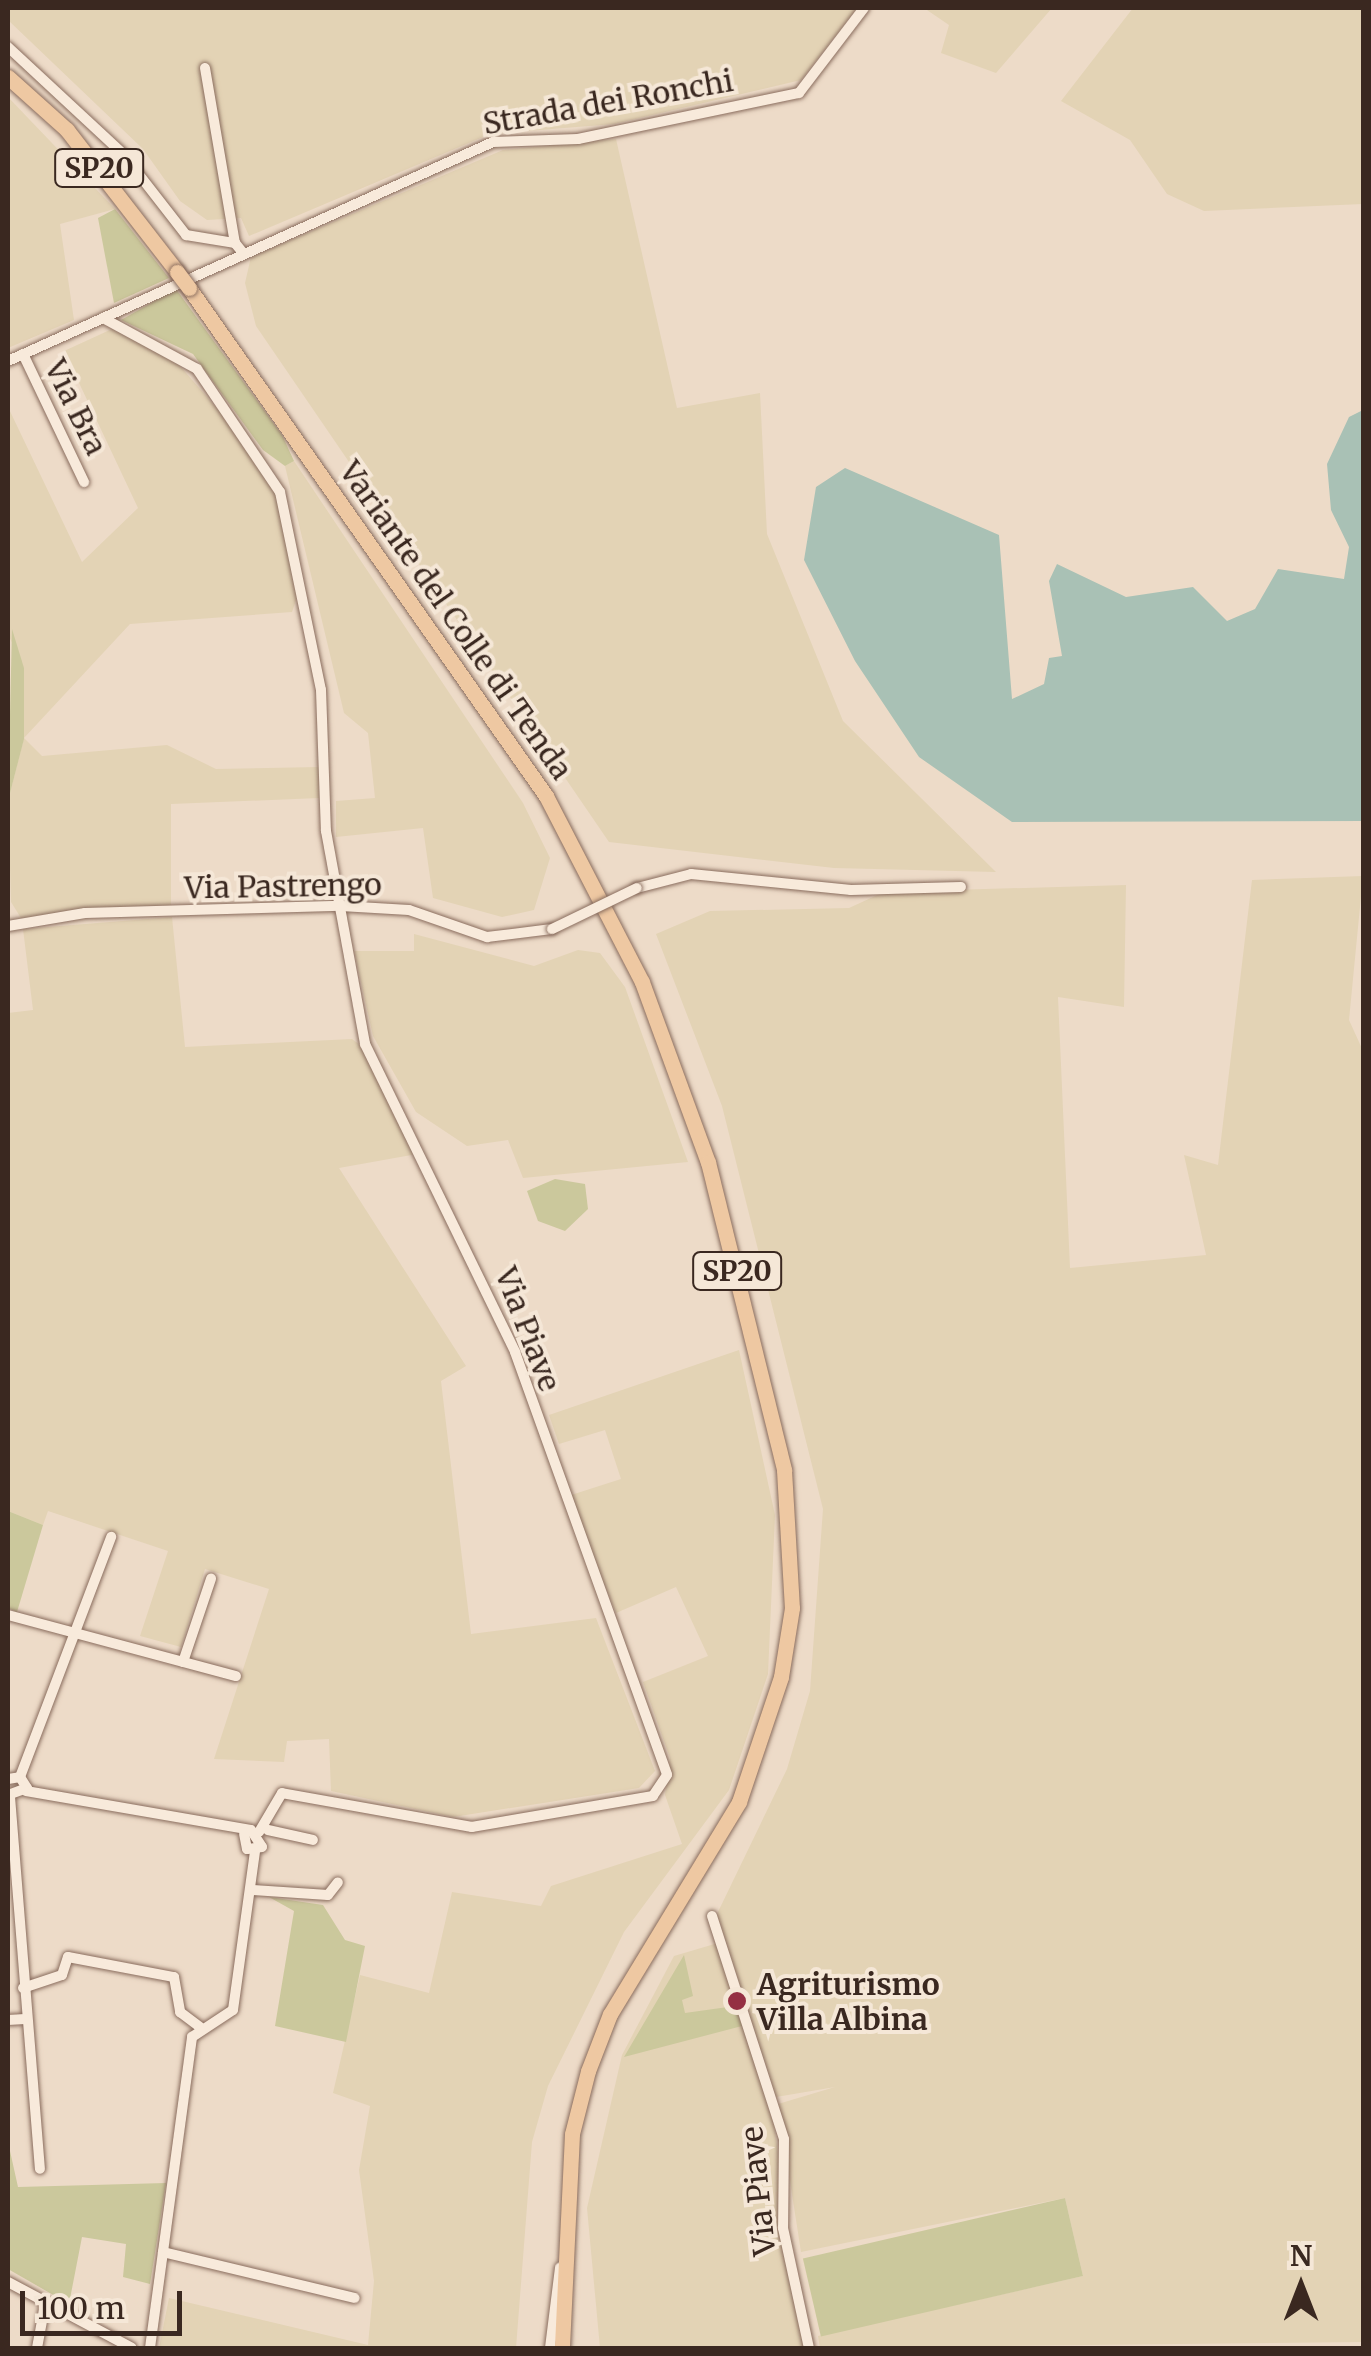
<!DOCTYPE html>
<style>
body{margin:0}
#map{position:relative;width:1371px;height:2356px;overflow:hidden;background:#eddbc8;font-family:Merriweather,serif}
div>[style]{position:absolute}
.farmland>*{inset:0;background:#e3d3b5}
.green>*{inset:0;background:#cbc89c;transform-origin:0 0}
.water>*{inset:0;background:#a9c1b5}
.roads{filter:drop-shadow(0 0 2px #896c5d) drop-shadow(0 0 2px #896c5d)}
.minor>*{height:10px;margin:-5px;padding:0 5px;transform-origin:5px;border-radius:5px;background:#f8eadb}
.primary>*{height:15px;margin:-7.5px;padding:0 7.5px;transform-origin:7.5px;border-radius:7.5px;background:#eec8a2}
.bridges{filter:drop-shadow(0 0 2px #896c5d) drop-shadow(0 0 2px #896c5d)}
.minor-bridge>*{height:10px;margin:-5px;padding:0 5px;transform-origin:5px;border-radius:5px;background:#f8eadb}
.primary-bridge>*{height:15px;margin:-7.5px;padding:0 7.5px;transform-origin:7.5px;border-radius:7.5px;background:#eec8a2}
.dots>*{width:28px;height:28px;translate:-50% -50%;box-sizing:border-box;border:5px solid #f5e7d7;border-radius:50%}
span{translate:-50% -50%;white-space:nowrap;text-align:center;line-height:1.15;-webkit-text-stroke:8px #f5e7d7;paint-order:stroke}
.shield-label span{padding:2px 8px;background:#f5e7d7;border:2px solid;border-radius:8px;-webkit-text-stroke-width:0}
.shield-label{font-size:28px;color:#3a2820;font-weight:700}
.street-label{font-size:30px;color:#3a2820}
.poi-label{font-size:30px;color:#3a2820;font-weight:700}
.left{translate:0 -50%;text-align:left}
.frame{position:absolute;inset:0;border:10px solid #3a2820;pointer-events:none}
.north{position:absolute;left:1251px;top:2236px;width:100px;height:100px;-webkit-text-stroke:8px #f5e7d7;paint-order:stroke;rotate:0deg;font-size:28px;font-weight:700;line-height:40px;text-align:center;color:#3a2820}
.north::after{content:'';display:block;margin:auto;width:35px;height:45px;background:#3a2820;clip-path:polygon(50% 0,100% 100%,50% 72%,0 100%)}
.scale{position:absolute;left:20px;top:2291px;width:162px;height:45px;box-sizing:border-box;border:5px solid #3a2820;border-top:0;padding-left:12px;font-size:30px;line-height:35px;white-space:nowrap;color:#3a2820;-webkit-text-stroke:8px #f5e7d7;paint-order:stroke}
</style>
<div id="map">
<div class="farmland">
<i style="clip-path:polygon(8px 8px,857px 8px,801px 80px,614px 124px,490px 134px,249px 236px,241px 218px,207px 220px,180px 201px,143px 149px,8px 20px)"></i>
<i style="clip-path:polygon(924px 8px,1052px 8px,996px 73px,941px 53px,949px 25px)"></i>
<i style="clip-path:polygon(1133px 8px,1363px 8px,1363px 204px,1204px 211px,1167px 194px,1130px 140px,1061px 101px)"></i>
<i style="clip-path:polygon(8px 97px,115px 209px,60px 224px,74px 320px,8px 348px)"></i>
<i style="clip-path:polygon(616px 139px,677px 408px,760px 393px,767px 534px,843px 721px,996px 872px,834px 868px,609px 842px,256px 326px,245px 283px,251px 257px,503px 150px)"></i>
<i style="clip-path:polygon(112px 329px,173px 358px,220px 412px,276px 493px,298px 594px,292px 612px,130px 624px,24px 738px,42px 756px,167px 745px,216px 769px,319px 767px,319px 798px,171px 804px,171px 909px,21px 918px,11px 902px,8px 801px,24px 738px,24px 669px,8px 634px,8px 407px,82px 562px,138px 508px,64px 351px)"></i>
<i style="clip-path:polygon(294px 461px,523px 803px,550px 858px,534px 910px,502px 917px,433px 898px,423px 828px,336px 837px,336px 801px,375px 798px,368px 733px,344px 713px,285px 466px)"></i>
<i style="clip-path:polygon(1363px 876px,1349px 1020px,1364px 1053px,1363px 2342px,820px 2348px,818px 2336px,1083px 2276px,1065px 2198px,801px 2252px,778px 2104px,835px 2087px,776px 2097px,717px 1914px,787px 1769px,810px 1691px,823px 1509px,722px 1106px,656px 934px,710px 911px,849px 908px,884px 892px,1126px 885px,1124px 1007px,1058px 997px,1070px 1268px,1206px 1255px,1184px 1155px,1218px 1165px,1252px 880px)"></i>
<i style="clip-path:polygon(172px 917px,185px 1047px,352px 1039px,364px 1048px,417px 1154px,339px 1168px,466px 1366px,441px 1381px,471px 1634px,596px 1618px,655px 1771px,639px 1788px,453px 1817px,331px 1791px,329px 1739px,287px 1741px,284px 1762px,214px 1759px,269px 1589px,205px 1569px,181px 1647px,140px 1636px,168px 1551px,48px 1511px,43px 1525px,8px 1511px,8px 1013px,33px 1010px,23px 929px)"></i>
<i style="clip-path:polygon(414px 934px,534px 966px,578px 950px,600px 953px,625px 987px,688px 1162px,523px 1178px,508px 1140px,467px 1146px,416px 1112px,373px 1036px,354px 951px,414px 951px)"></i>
<i style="clip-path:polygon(739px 1350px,775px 1515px,768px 1674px,729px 1790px,624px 1932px,548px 2086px,532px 2142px,516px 2348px,159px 2348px,169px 2298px,368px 2345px,374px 2281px,359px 2170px,370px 2106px,333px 2093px,360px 1975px,429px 1993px,452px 1892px,541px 1906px,551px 1886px,682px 1844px,665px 1795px,670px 1758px,643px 1682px,708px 1656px,676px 1587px,616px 1613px,568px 1496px,621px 1479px,605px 1430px,559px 1444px,549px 1415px)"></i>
<i style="clip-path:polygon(718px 1943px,774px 2125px,805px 2348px,600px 2348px,587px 2208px,622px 2055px,674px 1956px)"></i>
</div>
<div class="green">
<i style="clip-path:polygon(115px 209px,169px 278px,114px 303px,98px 218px)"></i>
<i style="clip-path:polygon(176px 289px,282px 435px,294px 461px,285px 466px,263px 450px,193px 354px,121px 320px)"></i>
<i style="clip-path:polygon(12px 629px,24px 668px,24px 739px,8px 801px)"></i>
<i style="clip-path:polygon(555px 1179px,585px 1184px,588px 1209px,565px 1231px,538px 1221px,527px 1191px)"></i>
<i style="clip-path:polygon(8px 1511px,43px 1525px,17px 1612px,8px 1608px)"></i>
<i style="clip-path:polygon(269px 1897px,323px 1905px,345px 1940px,365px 1946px,346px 2042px,275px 2026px,294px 1911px)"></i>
<i style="clip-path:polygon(684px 1955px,693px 1996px,682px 2000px,685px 2013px,735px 2006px,742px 2026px,624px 2057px)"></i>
<i style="clip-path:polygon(8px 2142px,18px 2187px,166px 2183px,150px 2284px,123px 2277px,126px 2244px,82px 2237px,69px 2304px,8px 2269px)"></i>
<i style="left:1065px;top:2198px;width:80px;height:269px;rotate:77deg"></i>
</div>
<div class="water">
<i style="clip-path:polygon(1363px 410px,1363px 821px,1012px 822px,919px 757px,855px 661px,804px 560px,816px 487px,845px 468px,999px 535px,1012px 699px,1044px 684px,1049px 658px,1062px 656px,1049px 581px,1057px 564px,1126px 597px,1193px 587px,1227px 621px,1255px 609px,1278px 569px,1344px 579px,1349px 547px,1331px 510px,1327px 464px,1349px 417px)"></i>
</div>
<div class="roads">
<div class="minor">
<i style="left:8px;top:47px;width:157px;rotate:42.9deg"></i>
<i style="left:123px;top:154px;width:103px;rotate:52.1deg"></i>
<i style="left:186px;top:235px;width:50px;rotate:9.3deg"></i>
<i style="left:235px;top:243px;width:14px;rotate:51deg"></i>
<i style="left:205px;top:68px;width:178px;rotate:80.3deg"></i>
<i style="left:103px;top:318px;width:107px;rotate:28.5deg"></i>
<i style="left:197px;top:369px;width:148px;rotate:56deg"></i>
<i style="left:280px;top:492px;width:202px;rotate:78.3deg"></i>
<i style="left:321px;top:690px;width:141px;rotate:88deg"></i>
<i style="left:326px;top:831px;width:217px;rotate:79.6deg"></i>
<i style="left:365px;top:1044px;width:343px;rotate:64deg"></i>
<i style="left:515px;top:1352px;width:449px;rotate:70.2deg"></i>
<i style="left:667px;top:1775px;width:25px;rotate:124deg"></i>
<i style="left:653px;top:1796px;width:184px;rotate:170.3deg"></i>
<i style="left:472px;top:1827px;width:193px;rotate:-169.9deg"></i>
<i style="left:282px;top:1793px;width:45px;rotate:120.5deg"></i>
<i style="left:23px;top:354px;width:142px;rotate:64.5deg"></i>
<i style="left:8px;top:361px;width:532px;rotate:-24.3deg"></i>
<i style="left:493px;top:142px;width:85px;rotate:-2deg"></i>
<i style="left:578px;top:139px;width:226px;rotate:-11.8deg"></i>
<i style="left:799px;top:93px;width:107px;rotate:-52.6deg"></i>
<i style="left:637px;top:888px;width:56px;rotate:-14.5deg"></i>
<i style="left:691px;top:874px;width:161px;rotate:5.7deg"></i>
<i style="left:851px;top:890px;width:110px;rotate:-1.6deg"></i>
<i style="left:8px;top:926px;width:78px;rotate:-9.6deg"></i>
<i style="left:85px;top:913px;width:256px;rotate:-1.6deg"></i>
<i style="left:341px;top:906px;width:68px;rotate:3.4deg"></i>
<i style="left:409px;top:910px;width:83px;rotate:19.1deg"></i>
<i style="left:487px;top:937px;width:65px;rotate:-7deg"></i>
<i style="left:8px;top:1615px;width:236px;rotate:15deg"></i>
<i style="left:183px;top:1662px;width:88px;rotate:-71.4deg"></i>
<i style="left:20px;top:1777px;width:257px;rotate:-69.2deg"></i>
<i style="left:8px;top:1779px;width:12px;rotate:-9deg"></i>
<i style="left:20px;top:1777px;width:13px;rotate:58deg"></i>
<i style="left:27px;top:1788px;width:20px;rotate:160deg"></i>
<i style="left:26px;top:1791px;width:228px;rotate:9.8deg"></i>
<i style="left:251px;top:1830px;width:20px;rotate:57deg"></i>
<i style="left:262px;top:1847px;width:15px;rotate:172deg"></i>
<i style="left:247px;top:1849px;width:15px;rotate:-101deg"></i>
<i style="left:10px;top:1797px;width:373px;rotate:85.4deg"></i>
<i style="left:268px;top:1830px;width:46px;rotate:12.5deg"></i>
<i style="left:253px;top:1890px;width:75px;rotate:3.8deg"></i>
<i style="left:328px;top:1895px;width:16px;rotate:-52deg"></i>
<i style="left:712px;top:1916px;width:234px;rotate:72.1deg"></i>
<i style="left:784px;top:2139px;width:89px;rotate:90.6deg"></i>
<i style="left:783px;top:2228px;width:123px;rotate:77.8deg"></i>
<i style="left:23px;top:1988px;width:41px;rotate:-18.4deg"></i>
<i style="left:62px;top:1975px;width:19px;rotate:-72deg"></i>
<i style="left:68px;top:1957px;width:108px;rotate:10.7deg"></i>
<i style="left:174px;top:1977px;width:36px;rotate:80deg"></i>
<i style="left:180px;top:2012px;width:25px;rotate:37deg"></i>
<i style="left:8px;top:2020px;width:17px;rotate:-3deg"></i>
<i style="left:163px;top:2252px;width:197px;rotate:13.5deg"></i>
<i style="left:8px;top:2282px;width:140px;rotate:28deg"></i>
<i style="left:37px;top:2348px;width:44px;rotate:-79.5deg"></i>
<i style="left:150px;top:2348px;width:314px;rotate:-82.3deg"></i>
<i style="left:192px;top:2037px;width:49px;rotate:-33.4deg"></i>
<i style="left:233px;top:2010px;width:161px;rotate:-82.1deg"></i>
<i style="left:550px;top:2348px;width:81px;rotate:-82.9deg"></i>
</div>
<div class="primary">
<i style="left:8px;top:77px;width:79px;rotate:41.9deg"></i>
<i style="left:67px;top:130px;width:180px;rotate:52.2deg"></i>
<i style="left:189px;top:288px;width:621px;rotate:54.9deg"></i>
<i style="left:546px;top:796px;width:209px;rotate:62.7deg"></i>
<i style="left:642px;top:982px;width:192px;rotate:69.9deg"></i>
<i style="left:708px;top:1162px;width:317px;rotate:76.1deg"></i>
<i style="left:784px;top:1470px;width:138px;rotate:86.7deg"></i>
<i style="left:792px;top:1608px;width:70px;rotate:99.1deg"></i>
<i style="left:781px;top:1677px;width:132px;rotate:108.6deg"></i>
<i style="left:739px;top:1802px;width:248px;rotate:121.3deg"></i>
<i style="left:610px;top:2014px;width:61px;rotate:111.1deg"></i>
<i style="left:588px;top:2071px;width:65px;rotate:104.3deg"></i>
<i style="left:572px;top:2134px;width:214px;rotate:92.7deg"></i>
</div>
</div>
<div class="bridges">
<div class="minor-bridge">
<i style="left:552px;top:929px;width:94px;rotate:-25.8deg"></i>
</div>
<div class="primary-bridge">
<i style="left:177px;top:272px;width:20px;rotate:53deg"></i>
</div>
</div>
<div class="dots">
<i style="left:737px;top:2001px;background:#952f43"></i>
</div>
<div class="shield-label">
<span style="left:99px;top:168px">SP20</span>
<span style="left:737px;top:1271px">SP20</span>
</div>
<div class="street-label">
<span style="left:608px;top:102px;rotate:-10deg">Strada dei Ronchi</span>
<span style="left:76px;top:407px;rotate:64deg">Via Bra</span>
<span style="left:456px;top:620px;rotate:55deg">Variante del Colle di Tenda</span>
<span style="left:283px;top:886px;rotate:-1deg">Via Pastrengo</span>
<span style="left:528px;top:1329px;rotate:69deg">Via Piave</span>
<span style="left:758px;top:2191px;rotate:-96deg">Via Piave</span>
</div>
<div class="poi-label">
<span class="left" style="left:757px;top:2001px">Agriturismo<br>Villa Albina</span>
</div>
<div class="frame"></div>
<div class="north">N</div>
<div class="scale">100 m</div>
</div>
